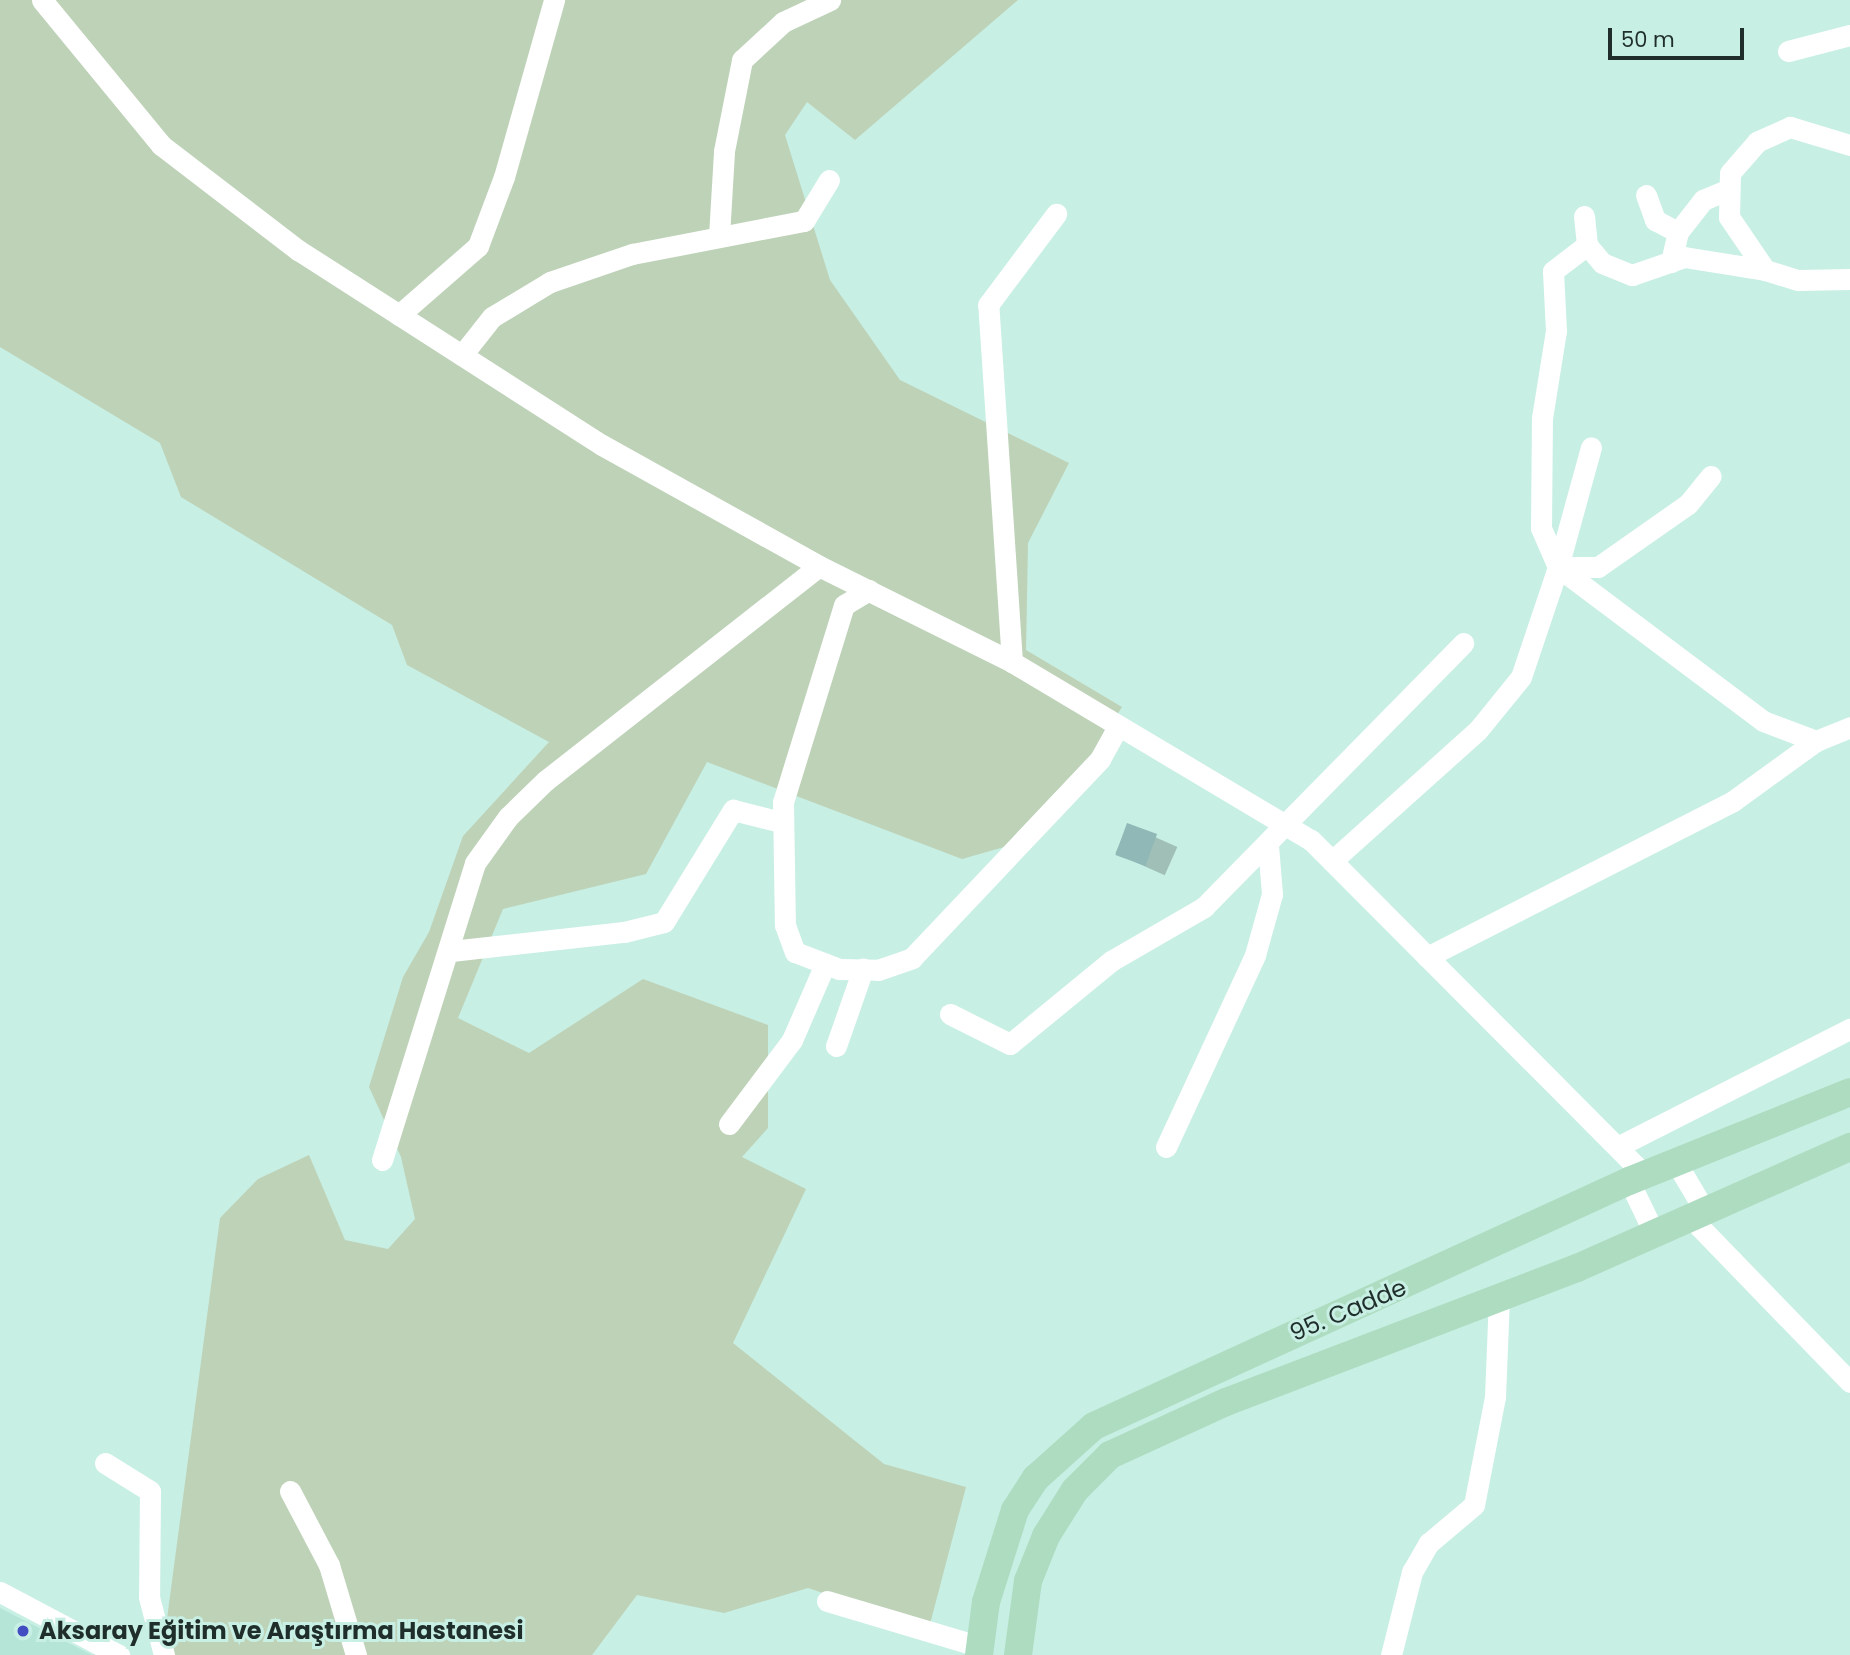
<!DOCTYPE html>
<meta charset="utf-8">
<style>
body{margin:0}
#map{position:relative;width:1850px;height:1655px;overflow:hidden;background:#c8efe4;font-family:Poppins,sans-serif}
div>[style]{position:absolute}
.built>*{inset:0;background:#b4e5d7}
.green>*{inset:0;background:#bed2b8}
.shadow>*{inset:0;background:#0003;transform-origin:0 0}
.building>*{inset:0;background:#8fb8b7;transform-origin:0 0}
.minor>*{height:21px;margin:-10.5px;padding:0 10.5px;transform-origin:10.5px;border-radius:10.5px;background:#fff}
.major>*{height:28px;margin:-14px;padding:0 14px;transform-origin:14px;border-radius:14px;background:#addcc1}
.dots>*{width:19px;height:19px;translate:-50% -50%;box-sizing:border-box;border:4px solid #c8efe4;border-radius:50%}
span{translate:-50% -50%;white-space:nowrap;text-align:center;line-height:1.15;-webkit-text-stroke:6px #c8efe4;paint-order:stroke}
.street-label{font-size:24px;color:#1f2e2a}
.poi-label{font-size:24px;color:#1f2e2a;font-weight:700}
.left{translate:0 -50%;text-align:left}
.scale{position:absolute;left:1608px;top:28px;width:136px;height:32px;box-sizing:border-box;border:4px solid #1f2e2a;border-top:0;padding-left:9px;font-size:21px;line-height:24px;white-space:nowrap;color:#1f2e2a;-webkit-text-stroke:5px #c8efe4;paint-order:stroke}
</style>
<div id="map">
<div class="built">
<i style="clip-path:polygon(0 1608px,92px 1655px,0 1655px)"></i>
</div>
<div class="green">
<i style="clip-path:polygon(0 0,1018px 0,855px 140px,807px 102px,785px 135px,830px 280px,900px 380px,1069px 463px,1028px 543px,1026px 650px,1122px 707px,1091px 755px,1004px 847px,962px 859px,707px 762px,646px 874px,503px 909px,458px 1018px,529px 1053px,643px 979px,768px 1025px,768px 1128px,742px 1157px,806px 1189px,733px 1343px,884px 1464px,966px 1487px,929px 1628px,808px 1588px,724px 1613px,637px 1595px,592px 1655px,174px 1655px,165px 1634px,220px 1218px,258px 1179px,309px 1155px,345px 1240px,388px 1249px,415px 1219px,401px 1157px,369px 1087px,403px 977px,429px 932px,463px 836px,549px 742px,407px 665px,392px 625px,181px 497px,160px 443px,0 347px)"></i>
</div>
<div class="shadow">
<i style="left:1128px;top:825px;width:54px;height:31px;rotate:24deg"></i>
</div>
<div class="building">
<i style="left:1127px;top:823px;width:32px;height:34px;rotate:20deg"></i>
</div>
<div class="minor">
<i style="left:42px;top:0;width:188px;rotate:50.6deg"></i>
<i style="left:161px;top:145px;width:173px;rotate:37.5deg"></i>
<i style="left:298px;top:250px;width:361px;rotate:32.7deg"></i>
<i style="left:602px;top:445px;width:248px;rotate:29.1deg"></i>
<i style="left:819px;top:566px;width:216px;rotate:26.4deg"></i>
<i style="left:1012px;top:662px;width:348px;rotate:30.8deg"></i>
<i style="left:1311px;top:840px;width:473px;rotate:45.1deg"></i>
<i style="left:1788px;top:51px;width:64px;rotate:-14.5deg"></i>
<i style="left:1850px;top:145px;width:63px;rotate:-163.3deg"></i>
<i style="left:1790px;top:127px;width:36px;rotate:156deg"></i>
<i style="left:1757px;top:142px;width:41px;rotate:131.1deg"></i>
<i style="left:1730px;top:173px;width:44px;rotate:91.3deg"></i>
<i style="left:1729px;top:217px;width:64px;rotate:55.8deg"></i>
<i style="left:1765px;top:270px;width:34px;rotate:17deg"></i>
<i style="left:1798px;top:280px;width:52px;rotate:-1.1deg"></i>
<i style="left:1646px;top:195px;width:27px;rotate:70deg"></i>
<i style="left:1655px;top:220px;width:26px;rotate:28deg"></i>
<i style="left:1584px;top:216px;width:29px;rotate:84deg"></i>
<i style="left:1587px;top:245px;width:23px;rotate:50deg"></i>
<i style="left:1602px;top:263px;width:32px;rotate:22deg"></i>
<i style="left:1632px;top:275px;width:55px;rotate:-19.1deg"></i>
<i style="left:1684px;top:257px;width:82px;rotate:9.1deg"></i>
<i style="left:719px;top:236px;width:85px;rotate:-86.6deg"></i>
<i style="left:724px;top:151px;width:93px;rotate:-78.8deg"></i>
<i style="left:742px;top:60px;width:56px;rotate:-42.8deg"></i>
<i style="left:783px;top:22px;width:52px;rotate:-25.1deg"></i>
<i style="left:1671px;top:262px;width:31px;rotate:-77deg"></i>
<i style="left:1678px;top:232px;width:41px;rotate:-52deg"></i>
<i style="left:1703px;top:200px;width:28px;rotate:-23deg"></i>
<i style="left:399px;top:315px;width:105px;rotate:-41.1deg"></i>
<i style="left:478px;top:246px;width:74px;rotate:-69.4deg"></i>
<i style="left:504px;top:177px;width:184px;rotate:-74.2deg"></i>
<i style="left:462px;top:355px;width:48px;rotate:-51.7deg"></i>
<i style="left:492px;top:317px;width:68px;rotate:-31.1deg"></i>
<i style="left:550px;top:282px;width:87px;rotate:-18.9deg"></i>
<i style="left:632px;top:254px;width:175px;rotate:-10.9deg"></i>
<i style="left:804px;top:221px;width:48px;rotate:-58.6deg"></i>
<i style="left:1558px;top:567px;width:43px;rotate:-113.6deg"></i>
<i style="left:1541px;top:528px;width:110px;rotate:-89.5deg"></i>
<i style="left:1542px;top:418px;width:88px;rotate:-80.9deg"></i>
<i style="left:1556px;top:331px;width:60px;rotate:-92.9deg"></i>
<i style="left:1553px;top:271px;width:43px;rotate:-37.4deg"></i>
<i style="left:1558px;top:567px;width:40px"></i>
<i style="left:1598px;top:567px;width:110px;rotate:-35deg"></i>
<i style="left:1688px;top:504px;width:36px;rotate:-51deg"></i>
<i style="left:1558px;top:567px;width:124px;rotate:-74.6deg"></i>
<i style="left:869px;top:590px;width:29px;rotate:149deg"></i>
<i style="left:844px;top:605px;width:206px;rotate:107.2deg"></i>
<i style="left:783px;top:802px;width:123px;rotate:89.1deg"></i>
<i style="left:785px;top:925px;width:29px;rotate:70deg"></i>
<i style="left:795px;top:952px;width:47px;rotate:21.1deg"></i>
<i style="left:839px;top:969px;width:39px;rotate:1deg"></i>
<i style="left:878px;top:970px;width:36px;rotate:-19deg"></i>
<i style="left:912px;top:958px;width:274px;rotate:-46.6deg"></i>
<i style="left:1100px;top:759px;width:38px;rotate:-61deg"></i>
<i style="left:1012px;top:662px;width:358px;rotate:-93.8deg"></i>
<i style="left:988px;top:305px;width:114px;rotate:-53.2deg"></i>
<i style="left:1332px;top:861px;width:196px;rotate:-41.9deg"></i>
<i style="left:1478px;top:730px;width:68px;rotate:-50.9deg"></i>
<i style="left:1521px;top:677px;width:116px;rotate:-71.4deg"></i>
<i style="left:1558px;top:567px;width:256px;rotate:36.9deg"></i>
<i style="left:1763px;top:721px;width:57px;rotate:20.7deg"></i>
<i style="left:451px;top:951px;width:174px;rotate:-6.3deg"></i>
<i style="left:624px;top:932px;width:41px;rotate:-14deg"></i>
<i style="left:664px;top:922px;width:132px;rotate:-58.4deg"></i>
<i style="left:733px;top:810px;width:49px;rotate:14deg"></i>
<i style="left:1427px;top:957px;width:343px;rotate:-27deg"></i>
<i style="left:1733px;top:801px;width:102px;rotate:-35.9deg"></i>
<i style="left:1816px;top:741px;width:37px;rotate:-22deg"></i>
<i style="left:950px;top:1014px;width:67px;rotate:26.6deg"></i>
<i style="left:1010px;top:1044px;width:131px;rotate:-39.4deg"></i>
<i style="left:1111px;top:961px;width:108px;rotate:-30.1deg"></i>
<i style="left:1204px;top:907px;width:370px;rotate:-45.5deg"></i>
<i style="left:836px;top:1046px;width:82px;rotate:-70.7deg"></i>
<i style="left:729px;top:1124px;width:105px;rotate:-53.1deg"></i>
<i style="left:792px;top:1040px;width:83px;rotate:-66.5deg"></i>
<i style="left:1621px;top:1145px;width:257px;rotate:-26.9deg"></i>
<i style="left:1166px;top:1147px;width:212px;rotate:-65.1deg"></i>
<i style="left:1255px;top:955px;width:63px;rotate:-74.4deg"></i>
<i style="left:1272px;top:894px;width:49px;rotate:-94.7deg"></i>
<i style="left:382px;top:1160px;width:311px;rotate:-72.6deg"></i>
<i style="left:475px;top:863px;width:57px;rotate:-54.3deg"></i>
<i style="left:508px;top:817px;width:52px;rotate:-44.2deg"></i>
<i style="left:545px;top:781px;width:348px;rotate:-38.1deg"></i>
<i style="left:1677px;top:1164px;width:57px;rotate:59.4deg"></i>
<i style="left:1629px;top:1181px;width:60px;rotate:64.3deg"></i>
<i style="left:1692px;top:1219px;width:227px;rotate:45.9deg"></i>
<i style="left:105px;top:1463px;width:53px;rotate:31.9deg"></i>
<i style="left:150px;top:1491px;width:106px;rotate:90.5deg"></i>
<i style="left:149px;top:1597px;width:60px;rotate:75.5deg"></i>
<i style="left:290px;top:1491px;width:84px;rotate:62.2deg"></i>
<i style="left:329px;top:1565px;width:94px;rotate:73.3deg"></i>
<i style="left:0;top:1592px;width:135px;rotate:27.9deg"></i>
<i style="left:827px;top:1601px;width:158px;rotate:16.6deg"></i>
<i style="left:1391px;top:1655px;width:86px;rotate:-75.8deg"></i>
<i style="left:1412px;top:1572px;width:34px;rotate:-60deg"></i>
<i style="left:1429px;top:1543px;width:59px;rotate:-40.2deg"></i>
<i style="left:1474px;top:1505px;width:110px;rotate:-79deg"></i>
<i style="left:1495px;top:1397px;width:98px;rotate:-87.7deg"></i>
</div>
<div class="major">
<i style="left:979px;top:1655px;width:53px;rotate:-82.5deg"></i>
<i style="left:986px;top:1602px;width:96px;rotate:-72.5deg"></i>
<i style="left:1015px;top:1510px;width:38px;rotate:-57deg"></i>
<i style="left:1036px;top:1478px;width:78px;rotate:-41.9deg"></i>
<i style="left:1094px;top:1426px;width:588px;rotate:-24.61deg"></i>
<i style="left:1629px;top:1181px;width:238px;rotate:-21.9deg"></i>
<i style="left:1018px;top:1655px;width:75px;rotate:-82.3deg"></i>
<i style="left:1028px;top:1581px;width:48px;rotate:-68.2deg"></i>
<i style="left:1046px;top:1536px;width:54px;rotate:-57.8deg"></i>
<i style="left:1075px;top:1490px;width:49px;rotate:-45deg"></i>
<i style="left:1110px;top:1455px;width:128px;rotate:-24.6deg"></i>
<i style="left:1226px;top:1402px;width:376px;rotate:-20.9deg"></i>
<i style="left:1577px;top:1268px;width:299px;rotate:-23.9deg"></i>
</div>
<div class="dots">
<i style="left:23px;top:1631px;background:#424dc2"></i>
</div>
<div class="street-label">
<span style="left:1348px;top:1310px;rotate:-23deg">95. Cadde</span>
</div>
<div class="poi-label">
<span class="left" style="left:39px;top:1631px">Aksaray Eğitim ve Araştırma Hastanesi</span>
</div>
<div class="scale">50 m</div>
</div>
